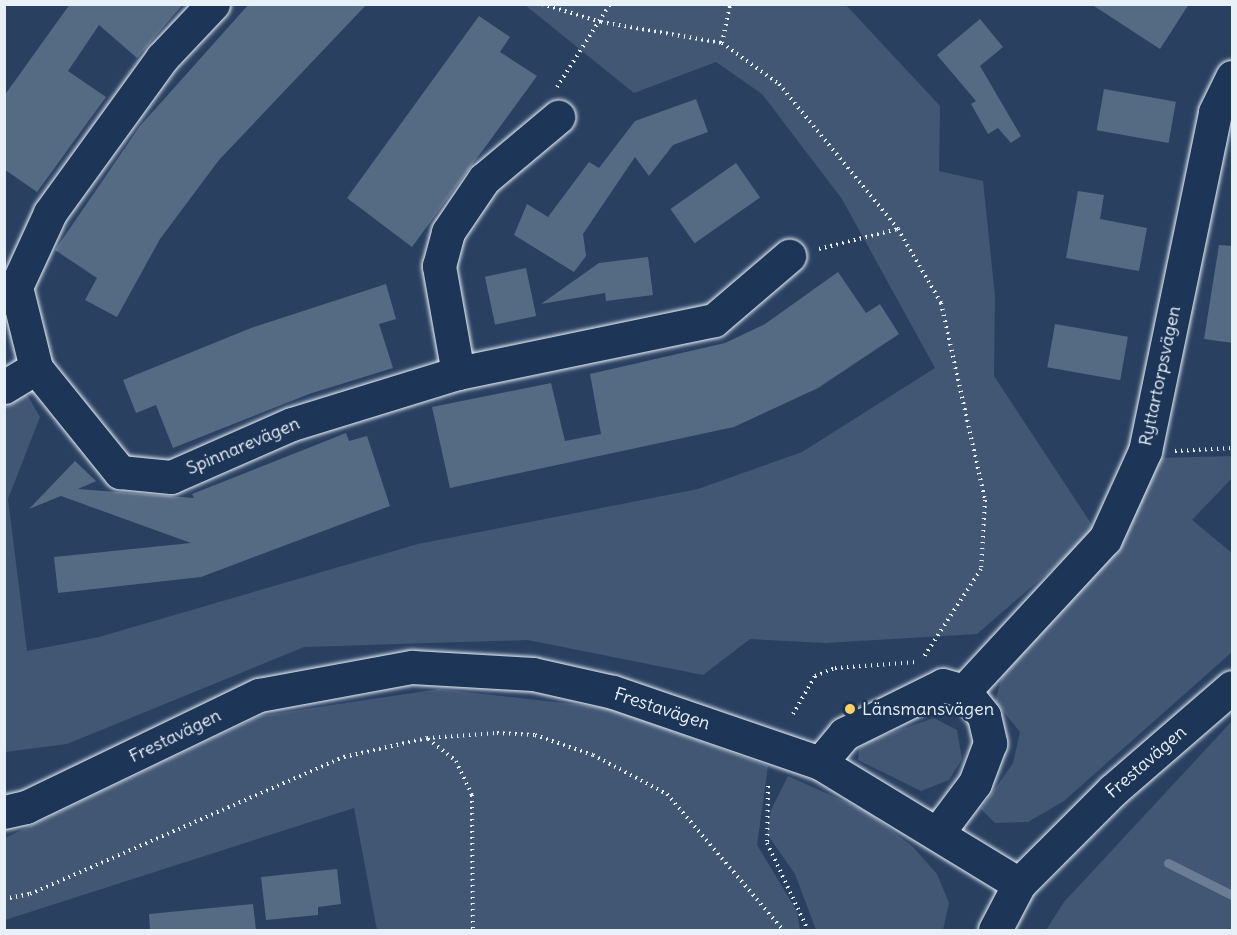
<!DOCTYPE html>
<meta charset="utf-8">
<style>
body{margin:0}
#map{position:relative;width:1237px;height:935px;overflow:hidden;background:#294061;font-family:Delius,sans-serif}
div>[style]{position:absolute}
.green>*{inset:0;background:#415774}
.stream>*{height:9px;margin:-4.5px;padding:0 4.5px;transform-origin:4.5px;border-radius:4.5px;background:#6b7c95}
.building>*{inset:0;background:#556a83;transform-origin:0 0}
.path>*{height:4px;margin-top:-2px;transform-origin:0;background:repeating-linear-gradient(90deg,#e8f1f8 0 1.5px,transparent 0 6px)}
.roads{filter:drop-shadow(0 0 2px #e8f1f8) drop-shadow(0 0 2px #e8f1f8)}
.street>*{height:33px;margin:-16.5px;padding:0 16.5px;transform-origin:16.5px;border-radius:16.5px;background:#1d3557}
.secondary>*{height:33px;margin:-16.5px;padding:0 16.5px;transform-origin:16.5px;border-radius:16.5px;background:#1d3557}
.dots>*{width:16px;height:16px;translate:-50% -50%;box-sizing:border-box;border:3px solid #1d3557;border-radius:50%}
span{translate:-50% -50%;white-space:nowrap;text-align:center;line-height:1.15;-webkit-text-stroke:5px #1d3557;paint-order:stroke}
.street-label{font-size:18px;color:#e8f1f8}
.poi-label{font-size:18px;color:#e8f1f8}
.left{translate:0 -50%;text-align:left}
.frame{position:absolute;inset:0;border:6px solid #e8f1f8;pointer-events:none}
</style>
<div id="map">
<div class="green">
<i style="clip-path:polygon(525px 5px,846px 5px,940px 106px,939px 171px,983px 181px,995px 296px,994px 376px,1096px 531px,977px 634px,825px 643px,750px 639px,703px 675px,528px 640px,304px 647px,67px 744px,5px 752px,5px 407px,26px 393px,40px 417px,8px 499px,27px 651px,99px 637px,418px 544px,698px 489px,802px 452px,935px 368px,842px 199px,762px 94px,716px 62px,634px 93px)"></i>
<i style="clip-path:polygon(1232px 456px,1232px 478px,1192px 520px,1232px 553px,1232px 652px,1064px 801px,1028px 822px,995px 823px,981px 809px,1013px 763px,1020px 732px,995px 701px,1004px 670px,1107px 562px,1157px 458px)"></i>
<i style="clip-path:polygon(439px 689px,608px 708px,768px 766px,757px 845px,797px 911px,800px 930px,377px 930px,354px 808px,5px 920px,5px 838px,259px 716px)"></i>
<i style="clip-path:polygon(934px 718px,957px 730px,962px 759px,949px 780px,921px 791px,858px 760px,859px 749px,870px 740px)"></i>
<i style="clip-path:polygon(1232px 721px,1232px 930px,1046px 930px,1064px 902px)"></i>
<i style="clip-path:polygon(788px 776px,868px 812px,913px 847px,937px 874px,949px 903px,943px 930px,816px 930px,795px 874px,767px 834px,771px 810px)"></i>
</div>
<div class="stream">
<i style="left:1168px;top:863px;width:72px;rotate:26.6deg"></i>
</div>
<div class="building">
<i style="clip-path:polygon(70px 4px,183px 4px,137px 58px,99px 25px,68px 71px,106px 97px,37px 192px,4px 169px,4px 96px)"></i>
<i style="clip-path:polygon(249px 4px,367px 4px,219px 160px,160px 239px,117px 317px,85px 300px,97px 278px,55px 250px,140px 126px)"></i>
<i style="clip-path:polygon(1091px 4px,1189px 4px,1160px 49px)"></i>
<i style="clip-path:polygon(479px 16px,510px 37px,500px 52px,537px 76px,412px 247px,347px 198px)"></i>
<i style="clip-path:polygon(980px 19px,1003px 47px,980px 66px,1021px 136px,1011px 143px,998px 128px,988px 134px,971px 104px,976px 101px,937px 55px)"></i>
<i style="left:1104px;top:89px;width:73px;height:42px;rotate:10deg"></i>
<i style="clip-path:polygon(696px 99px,708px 132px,673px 145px,649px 176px,635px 157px,583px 234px,586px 256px,574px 272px,514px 235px,527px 204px,548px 217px,589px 162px,599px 168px,635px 121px)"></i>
<i style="left:736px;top:163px;width:42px;height:80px;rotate:55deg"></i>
<i style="clip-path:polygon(1078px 191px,1104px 195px,1100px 219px,1147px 228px,1139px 271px,1066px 258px)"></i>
<i style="clip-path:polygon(1219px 245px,1233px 246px,1233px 343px,1204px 339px)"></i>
<i style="clip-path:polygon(648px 257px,653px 295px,606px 301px,605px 293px,541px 304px,599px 263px)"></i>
<i style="left:526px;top:268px;width:49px;height:42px;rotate:78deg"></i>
<i style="clip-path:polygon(838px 272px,866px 313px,880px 304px,899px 334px,818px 388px,734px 427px,450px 488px,432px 407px,551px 383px,565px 441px,601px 434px,590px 374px,725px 343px,765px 324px)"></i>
<i style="clip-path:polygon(386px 284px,396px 319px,379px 324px,393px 368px,309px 394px,173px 448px,156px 405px,136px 413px,123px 380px,251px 328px)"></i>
<i style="left:1055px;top:324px;width:74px;height:44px;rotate:10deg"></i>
<i style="clip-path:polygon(346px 433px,349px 441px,367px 436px,390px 506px,201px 577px,58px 593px,54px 557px,191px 543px,61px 496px,29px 509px,75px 461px,96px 481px,78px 489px,194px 498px,192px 494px)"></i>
<i style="clip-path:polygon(337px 869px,341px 904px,318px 907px,318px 915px,266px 920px,261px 877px)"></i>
<i style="clip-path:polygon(253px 904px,256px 930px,150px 930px,149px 914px)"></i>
</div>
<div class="path">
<i style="left:542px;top:4px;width:62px;rotate:17deg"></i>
<i style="left:601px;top:22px;width:123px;rotate:9.8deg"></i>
<i style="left:722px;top:43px;width:70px;rotate:35.7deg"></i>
<i style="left:779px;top:84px;width:188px;rotate:50.6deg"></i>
<i style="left:898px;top:229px;width:86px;rotate:59.8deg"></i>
<i style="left:941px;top:303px;width:202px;rotate:77.4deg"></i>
<i style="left:985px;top:500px;width:69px;rotate:93.3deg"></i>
<i style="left:981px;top:569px;width:106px;rotate:123.1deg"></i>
<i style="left:722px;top:43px;width:40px;rotate:-78deg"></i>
<i style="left:557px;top:87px;width:98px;rotate:-57.4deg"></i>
<i style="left:819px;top:249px;width:81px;rotate:-14.2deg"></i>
<i style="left:1175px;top:451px;width:57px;rotate:-3deg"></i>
<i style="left:793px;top:714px;width:44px;rotate:-59.9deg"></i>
<i style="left:815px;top:676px;width:22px;rotate:-22deg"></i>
<i style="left:835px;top:668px;width:82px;rotate:-4.2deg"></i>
<i style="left:428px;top:739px;width:36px;rotate:38deg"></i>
<i style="left:456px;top:761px;width:38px;rotate:65deg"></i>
<i style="left:472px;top:795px;width:135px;rotate:89.6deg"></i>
<i style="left:768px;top:786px;width:57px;rotate:91deg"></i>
<i style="left:767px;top:843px;width:96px;rotate:64.8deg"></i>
<i style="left:4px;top:899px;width:26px;rotate:-11deg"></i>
<i style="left:30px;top:894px;width:343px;rotate:-23.6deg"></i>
<i style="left:344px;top:757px;width:85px;rotate:-12.9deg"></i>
<i style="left:427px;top:738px;width:70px;rotate:-4.1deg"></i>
<i style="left:497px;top:733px;width:38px;rotate:3deg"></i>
<i style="left:535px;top:735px;width:61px;rotate:19deg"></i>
<i style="left:593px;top:755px;width:84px;rotate:27.8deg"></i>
<i style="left:667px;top:794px;width:179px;rotate:49.5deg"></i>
</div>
<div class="roads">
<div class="street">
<i style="left:213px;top:4px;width:74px;rotate:133.4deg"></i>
<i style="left:162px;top:58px;width:191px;rotate:125.9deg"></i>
<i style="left:50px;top:213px;width:81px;rotate:114.7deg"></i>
<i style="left:16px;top:287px;width:83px;rotate:76.1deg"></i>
<i style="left:36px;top:368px;width:134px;rotate:51.1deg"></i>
<i style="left:120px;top:472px;width:51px;rotate:5.6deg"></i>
<i style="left:171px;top:477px;width:132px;rotate:-23.7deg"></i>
<i style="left:292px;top:424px;width:174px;rotate:-17.1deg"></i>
<i style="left:458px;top:373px;width:261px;rotate:-11.7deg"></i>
<i style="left:714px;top:320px;width:99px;rotate:-40.5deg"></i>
<i style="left:458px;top:373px;width:109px;rotate:-100.1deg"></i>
<i style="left:439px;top:266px;width:35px;rotate:-75deg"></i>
<i style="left:448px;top:232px;width:64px;rotate:-55.8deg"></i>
<i style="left:484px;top:179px;width:97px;rotate:-40deg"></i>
<i style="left:4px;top:387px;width:37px;rotate:-31deg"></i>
<i style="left:964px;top:691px;width:207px;rotate:-47.2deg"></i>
<i style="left:1105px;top:539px;width:97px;rotate:-65.6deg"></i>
<i style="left:1145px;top:451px;width:346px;rotate:-78.3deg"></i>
<i style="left:1215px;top:112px;width:39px;rotate:-64deg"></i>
<i style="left:820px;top:763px;width:38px;rotate:-50deg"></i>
<i style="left:844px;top:734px;width:110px;rotate:-26.3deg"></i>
<i style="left:943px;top:685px;width:22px;rotate:16deg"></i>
<i style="left:964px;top:691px;width:32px;rotate:51deg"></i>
<i style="left:984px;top:716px;width:28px;rotate:77deg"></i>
<i style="left:990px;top:743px;width:43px;rotate:110.6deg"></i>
<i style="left:975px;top:783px;width:60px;rotate:126.9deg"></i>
<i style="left:4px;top:812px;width:23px;rotate:-13deg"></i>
<i style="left:26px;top:807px;width:259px;rotate:-25.7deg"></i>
<i style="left:259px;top:695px;width:156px;rotate:-10.4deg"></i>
<i style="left:412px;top:667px;width:121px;rotate:3.3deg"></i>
<i style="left:533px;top:674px;width:82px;rotate:12.7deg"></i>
<i style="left:613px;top:692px;width:219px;rotate:18.9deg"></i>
<i style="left:820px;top:763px;width:233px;rotate:31.3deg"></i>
</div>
<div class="secondary">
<i style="left:995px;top:930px;width:52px;rotate:-62.4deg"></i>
<i style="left:1019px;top:884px;width:133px;rotate:-45deg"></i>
<i style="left:1113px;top:790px;width:157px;rotate:-40.9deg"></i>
</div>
</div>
<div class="dots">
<i style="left:850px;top:709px;background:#ffd166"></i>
</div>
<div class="street-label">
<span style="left:1160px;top:376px;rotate:-78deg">Ryttartorpsvägen</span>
<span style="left:243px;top:446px;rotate:-23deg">Spinnarevägen</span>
<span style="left:662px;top:709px;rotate:18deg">Frestavägen</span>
<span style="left:175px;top:736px;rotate:-26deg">Frestavägen</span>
<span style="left:1146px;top:762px;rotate:-41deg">Frestavägen</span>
</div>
<div class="poi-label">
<span class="left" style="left:862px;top:709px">Länsmansvägen</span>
</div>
<div class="frame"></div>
</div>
